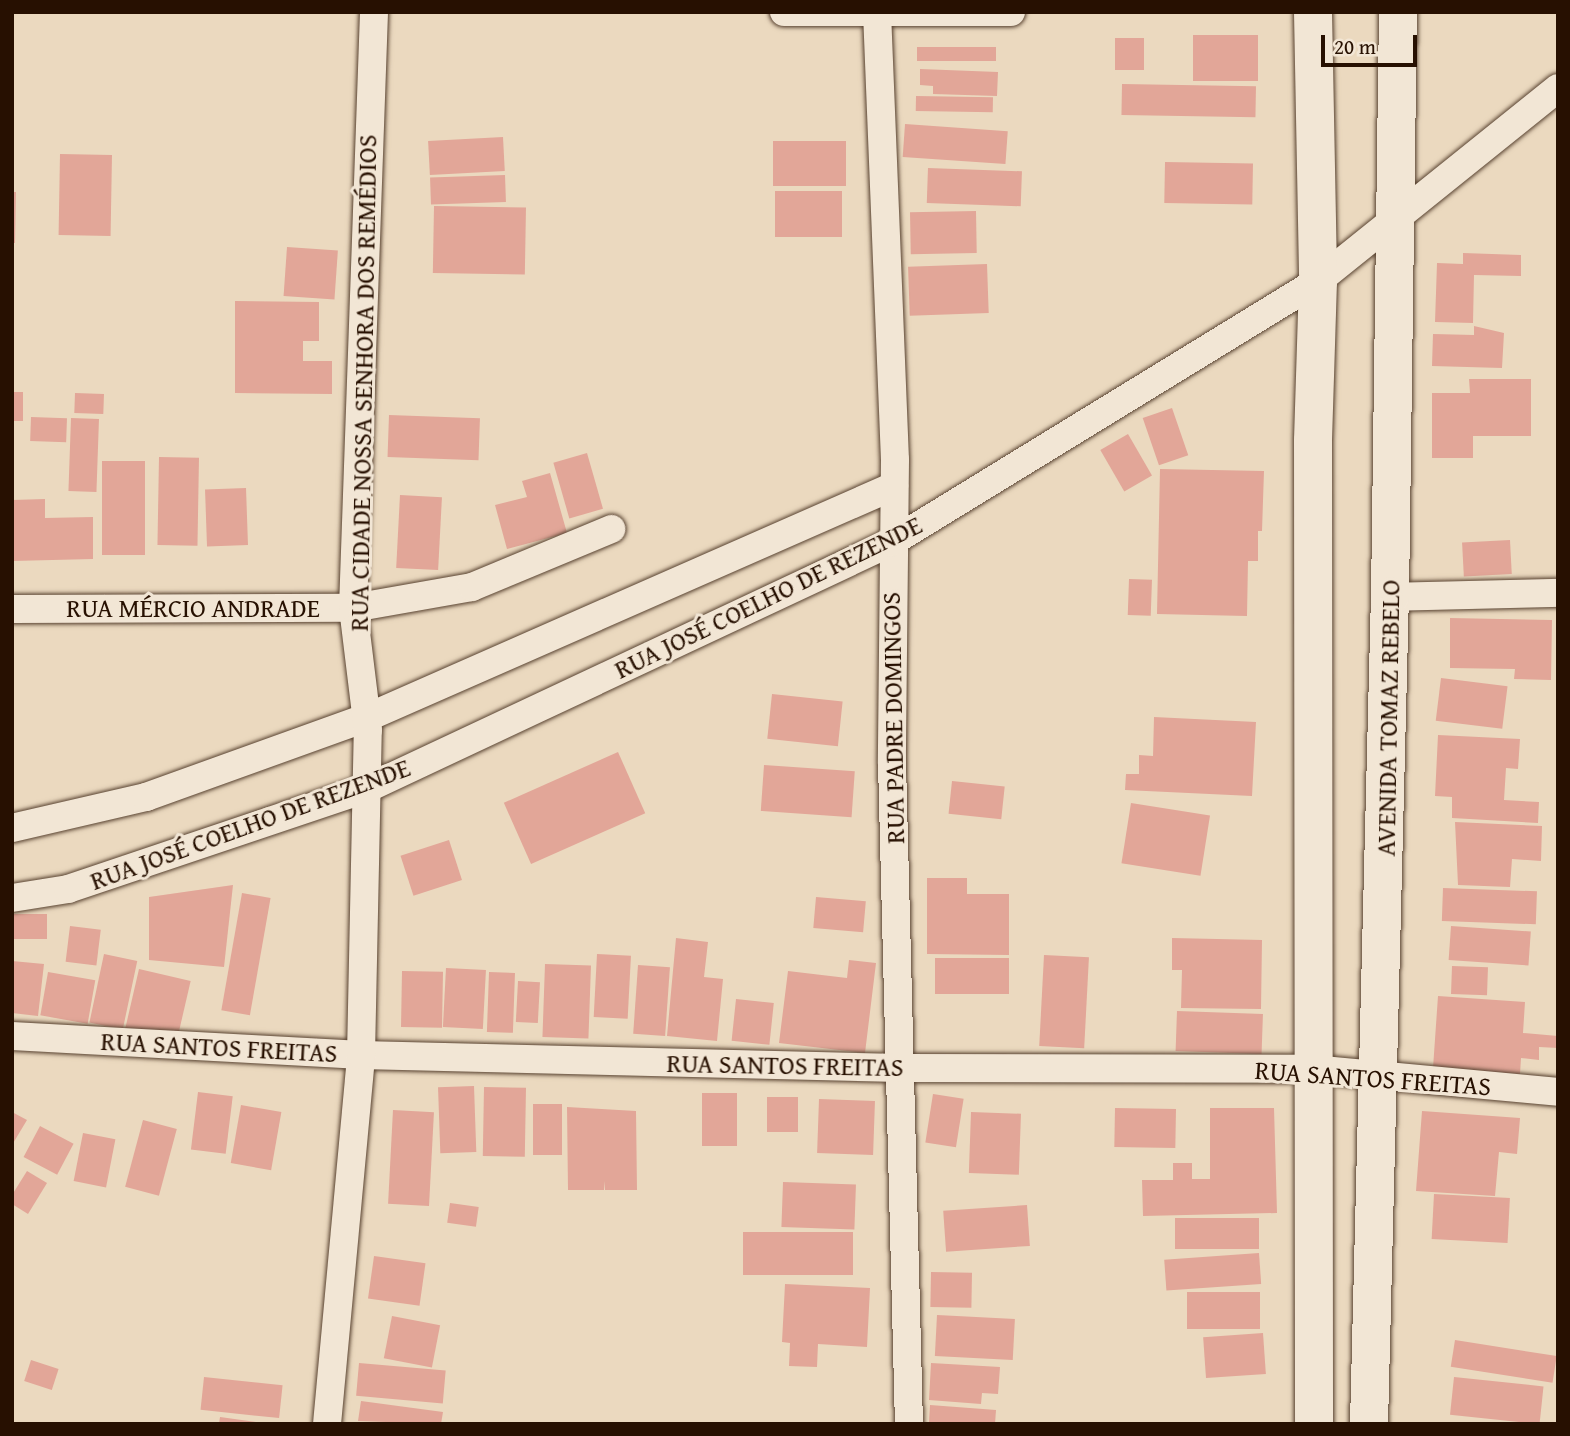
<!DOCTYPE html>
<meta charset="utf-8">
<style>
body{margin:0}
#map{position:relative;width:1570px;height:1436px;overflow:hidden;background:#ebd9bf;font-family:"Gentium Book Plus",serif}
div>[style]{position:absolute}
.building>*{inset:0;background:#e2a698;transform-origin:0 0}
.roads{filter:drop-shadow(0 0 2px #584230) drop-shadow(0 0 2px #584230)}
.minor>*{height:28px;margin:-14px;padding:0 14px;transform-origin:14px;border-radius:14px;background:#f2e6d5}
.secondary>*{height:38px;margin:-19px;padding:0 19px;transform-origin:19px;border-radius:19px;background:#f2e6d5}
span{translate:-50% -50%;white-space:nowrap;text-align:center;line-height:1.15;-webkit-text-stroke:6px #f2e6d5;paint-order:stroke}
.street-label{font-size:26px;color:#271001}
.frame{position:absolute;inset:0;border:14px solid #271001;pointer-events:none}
.scale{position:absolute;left:1321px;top:35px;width:96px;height:32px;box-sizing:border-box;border:4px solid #271001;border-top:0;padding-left:9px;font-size:21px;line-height:24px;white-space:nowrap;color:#271001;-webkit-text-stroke:5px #f2e6d5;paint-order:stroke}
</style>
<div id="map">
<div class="building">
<i style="left:1193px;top:35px;width:65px;height:46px"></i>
<i style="left:1115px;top:38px;width:29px;height:32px"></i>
<i style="left:996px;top:47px;width:14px;height:79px;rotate:90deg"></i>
<i style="clip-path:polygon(920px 69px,998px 72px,997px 96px,933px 94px,933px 86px,920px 85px)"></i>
<i style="left:1122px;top:84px;width:134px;height:31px;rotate:1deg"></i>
<i style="left:916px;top:96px;width:77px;height:15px;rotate:1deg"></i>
<i style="left:905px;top:124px;width:103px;height:33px;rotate:4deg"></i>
<i style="left:503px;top:137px;width:34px;height:75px;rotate:87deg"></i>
<i style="left:773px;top:141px;width:73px;height:45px"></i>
<i style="left:60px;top:154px;width:52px;height:81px;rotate:1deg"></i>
<i style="left:1165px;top:162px;width:88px;height:41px;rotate:1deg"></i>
<i style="left:928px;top:168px;width:94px;height:35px;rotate:2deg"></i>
<i style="left:505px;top:175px;width:27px;height:75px;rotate:88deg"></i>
<i style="left:842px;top:191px;width:46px;height:67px;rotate:90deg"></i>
<i style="clip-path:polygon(12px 192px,16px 192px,15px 243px,12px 243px)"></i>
<i style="left:434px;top:206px;width:92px;height:67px;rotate:1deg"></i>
<i style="left:976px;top:211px;width:42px;height:66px;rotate:89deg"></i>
<i style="left:287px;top:247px;width:51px;height:49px;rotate:4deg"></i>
<i style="clip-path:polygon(1463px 253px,1521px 255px,1521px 276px,1474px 275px,1473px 323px,1435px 322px,1437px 263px,1463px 264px)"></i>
<i style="left:987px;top:264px;width:49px;height:79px;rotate:88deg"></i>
<i style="clip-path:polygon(235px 301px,319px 302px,319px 341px,303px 341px,303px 361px,332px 361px,332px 394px,235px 393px)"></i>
<i style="clip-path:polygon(1474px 326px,1504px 333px,1502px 368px,1432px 366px,1433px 334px,1474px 335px)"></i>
<i style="clip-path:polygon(1469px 379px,1531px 379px,1531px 436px,1473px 436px,1473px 458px,1432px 458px,1432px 393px,1470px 393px)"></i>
<i style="left:12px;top:392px;width:11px;height:29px"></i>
<i style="left:75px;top:393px;width:29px;height:20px;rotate:2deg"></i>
<i style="left:1172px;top:408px;width:50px;height:31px;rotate:71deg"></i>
<i style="left:389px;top:415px;width:91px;height:42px;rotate:2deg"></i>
<i style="left:31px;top:417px;width:36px;height:24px;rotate:2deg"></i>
<i style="left:71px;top:418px;width:28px;height:73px;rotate:2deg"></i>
<i style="left:1128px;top:434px;width:48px;height:32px;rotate:60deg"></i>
<i style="left:587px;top:453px;width:58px;height:35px;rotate:74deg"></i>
<i style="left:159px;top:457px;width:40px;height:88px;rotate:1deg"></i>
<i style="left:102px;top:461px;width:43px;height:94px"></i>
<i style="clip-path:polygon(1160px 469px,1264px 471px,1262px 531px,1258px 531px,1258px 561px,1248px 561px,1247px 616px,1157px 614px)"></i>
<i style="clip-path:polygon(550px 473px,567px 533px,507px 549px,495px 505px,527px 497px,522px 481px)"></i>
<i style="left:246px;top:488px;width:57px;height:41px;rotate:88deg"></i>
<i style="left:400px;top:495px;width:42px;height:73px;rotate:3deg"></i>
<i style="clip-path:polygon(45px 499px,45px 518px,93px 517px,93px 559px,12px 561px,12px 500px)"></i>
<i style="left:1510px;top:540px;width:34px;height:48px;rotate:87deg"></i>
<i style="left:1129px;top:579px;width:23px;height:36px;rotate:2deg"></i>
<i style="clip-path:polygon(1450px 618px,1552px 620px,1551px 680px,1514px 679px,1515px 669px,1450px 668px)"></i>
<i style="left:1441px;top:678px;width:67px;height:43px;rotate:7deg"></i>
<i style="left:772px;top:694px;width:71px;height:45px;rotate:6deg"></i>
<i style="clip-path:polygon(1154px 717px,1256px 722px,1252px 796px,1125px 790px,1126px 774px,1139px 774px,1139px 755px,1153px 756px)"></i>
<i style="clip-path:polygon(1438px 735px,1520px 739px,1518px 769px,1506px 768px,1504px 800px,1539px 802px,1538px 823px,1452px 818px,1452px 797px,1435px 796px)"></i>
<i style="left:618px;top:752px;width:67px;height:125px;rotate:66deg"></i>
<i style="left:764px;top:765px;width:91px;height:46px;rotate:4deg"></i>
<i style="left:952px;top:781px;width:53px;height:33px;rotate:6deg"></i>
<i style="left:1131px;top:803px;width:80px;height:61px;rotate:9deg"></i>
<i style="clip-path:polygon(1455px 822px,1542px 826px,1541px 861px,1512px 859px,1510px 887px,1458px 885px)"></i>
<i style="left:449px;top:840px;width:42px;height:51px;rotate:72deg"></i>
<i style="clip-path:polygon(927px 878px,967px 878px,967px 894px,1009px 894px,1009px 955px,927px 954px)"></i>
<i style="clip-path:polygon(233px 885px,224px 967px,149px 960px,149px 897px)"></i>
<i style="left:1443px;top:888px;width:94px;height:33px;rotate:2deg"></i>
<i style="left:242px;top:893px;width:29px;height:119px;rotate:10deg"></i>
<i style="left:816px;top:897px;width:50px;height:31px;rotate:5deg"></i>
<i style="left:47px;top:914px;width:25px;height:35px;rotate:90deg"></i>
<i style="left:70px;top:926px;width:31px;height:36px;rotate:7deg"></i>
<i style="left:1451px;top:926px;width:80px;height:34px;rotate:4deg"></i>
<i style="clip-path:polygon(676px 938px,708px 942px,704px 977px,723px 979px,717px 1041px,667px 1036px)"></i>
<i style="clip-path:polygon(1172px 938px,1262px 940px,1261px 1009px,1181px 1008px,1182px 970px,1172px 970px)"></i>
<i style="left:104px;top:954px;width:34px;height:70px;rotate:12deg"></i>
<i style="left:597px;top:954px;width:34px;height:63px;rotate:3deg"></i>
<i style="left:1044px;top:955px;width:45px;height:91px;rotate:3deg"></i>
<i style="left:935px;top:958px;width:74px;height:36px"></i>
<i style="clip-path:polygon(849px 960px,876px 963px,865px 1053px,779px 1043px,788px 971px,847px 978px)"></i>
<i style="clip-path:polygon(12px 961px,44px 964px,38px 1016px,12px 1013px)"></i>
<i style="left:545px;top:964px;width:46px;height:73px;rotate:2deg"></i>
<i style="left:638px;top:965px;width:32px;height:69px;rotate:4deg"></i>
<i style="left:1452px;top:966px;width:36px;height:28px;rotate:2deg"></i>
<i style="left:446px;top:968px;width:40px;height:59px;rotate:3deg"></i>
<i style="left:139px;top:969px;width:53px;height:61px;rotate:13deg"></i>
<i style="left:402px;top:971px;width:41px;height:56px;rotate:1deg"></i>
<i style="left:48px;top:972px;width:48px;height:44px;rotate:10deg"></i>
<i style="left:489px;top:972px;width:26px;height:60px;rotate:2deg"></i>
<i style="left:518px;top:981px;width:22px;height:41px;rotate:3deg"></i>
<i style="clip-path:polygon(1438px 996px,1525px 1002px,1523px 1033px,1558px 1036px,1558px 1048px,1539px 1047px,1539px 1060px,1521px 1058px,1520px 1074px,1433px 1068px)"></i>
<i style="left:736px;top:999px;width:38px;height:42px;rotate:6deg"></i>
<i style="left:1177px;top:1011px;width:86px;height:40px;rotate:2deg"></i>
<i style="left:474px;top:1086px;width:66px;height:36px;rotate:88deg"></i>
<i style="left:484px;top:1087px;width:42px;height:69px;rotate:1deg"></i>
<i style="left:198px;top:1092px;width:35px;height:58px;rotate:7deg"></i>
<i style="left:702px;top:1093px;width:35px;height:53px"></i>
<i style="left:933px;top:1094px;width:31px;height:49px;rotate:9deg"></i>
<i style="left:767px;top:1097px;width:31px;height:35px"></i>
<i style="left:819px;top:1099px;width:56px;height:54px;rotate:2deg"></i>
<i style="left:533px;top:1104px;width:29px;height:51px"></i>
<i style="left:241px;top:1105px;width:41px;height:59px;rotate:10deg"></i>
<i style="clip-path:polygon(567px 1107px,636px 1111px,637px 1190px,605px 1190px,605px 1181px,604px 1190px,568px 1190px)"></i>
<i style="left:1115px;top:1108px;width:61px;height:39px;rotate:1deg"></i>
<i style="clip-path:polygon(1210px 1108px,1274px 1108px,1277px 1213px,1143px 1216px,1142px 1180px,1173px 1180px,1173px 1163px,1192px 1163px,1192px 1179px,1210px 1179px)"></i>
<i style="left:393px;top:1110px;width:41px;height:94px;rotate:3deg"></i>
<i style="clip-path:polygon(1422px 1111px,1520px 1118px,1517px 1154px,1499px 1152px,1495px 1196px,1416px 1191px)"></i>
<i style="clip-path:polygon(12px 1112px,27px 1120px,12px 1145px)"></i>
<i style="left:971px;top:1112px;width:50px;height:61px;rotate:2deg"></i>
<i style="left:143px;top:1120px;width:35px;height:69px;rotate:15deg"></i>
<i style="left:40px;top:1126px;width:38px;height:35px;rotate:28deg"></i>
<i style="left:83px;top:1133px;width:33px;height:49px;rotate:11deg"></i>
<i style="clip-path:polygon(27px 1171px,47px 1183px,28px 1214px,12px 1204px,12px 1195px)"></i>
<i style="left:783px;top:1182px;width:73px;height:45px;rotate:2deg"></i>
<i style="left:1434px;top:1194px;width:76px;height:45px;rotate:3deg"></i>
<i style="left:450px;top:1203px;width:29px;height:20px;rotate:8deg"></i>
<i style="left:1027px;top:1205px;width:41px;height:84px;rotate:86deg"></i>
<i style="left:1175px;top:1218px;width:84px;height:31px"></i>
<i style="left:743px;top:1232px;width:110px;height:43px"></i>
<i style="left:1259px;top:1253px;width:31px;height:95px;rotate:86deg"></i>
<i style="left:374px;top:1256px;width:52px;height:43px;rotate:8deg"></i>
<i style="left:931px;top:1272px;width:41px;height:35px;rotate:1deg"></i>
<i style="clip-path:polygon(785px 1284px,870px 1288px,867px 1347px,818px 1344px,817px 1367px,789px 1366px,790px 1343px,782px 1342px)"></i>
<i style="left:1260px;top:1292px;width:37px;height:73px;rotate:90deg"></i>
<i style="left:937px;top:1315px;width:78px;height:41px;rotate:3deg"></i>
<i style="left:392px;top:1316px;width:49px;height:43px;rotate:11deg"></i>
<i style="left:1263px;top:1333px;width:41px;height:60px;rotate:86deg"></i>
<i style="left:1455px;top:1340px;width:103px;height:27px;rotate:9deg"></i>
<i style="left:31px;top:1360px;width:29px;height:22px;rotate:18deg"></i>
<i style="left:359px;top:1363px;width:87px;height:33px;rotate:5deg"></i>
<i style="clip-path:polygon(931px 1363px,1000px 1367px,998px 1394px,982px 1393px,981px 1404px,929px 1400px)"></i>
<i style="left:204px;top:1377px;width:79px;height:33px;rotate:6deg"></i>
<i style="left:1454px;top:1377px;width:90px;height:38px;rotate:6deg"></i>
<i style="clip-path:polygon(361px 1401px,443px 1412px,441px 1424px,358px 1421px)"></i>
<i style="clip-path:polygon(930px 1405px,996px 1410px,995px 1424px,929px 1423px)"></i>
<i style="clip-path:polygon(220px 1417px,256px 1422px,256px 1424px,219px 1424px)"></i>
</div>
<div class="roads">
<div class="minor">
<i style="left:784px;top:12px;width:227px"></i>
<i style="left:877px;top:12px;width:448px;rotate:87.7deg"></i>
<i style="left:895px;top:460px;width:303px;rotate:90.6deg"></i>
<i style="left:892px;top:763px;width:661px;rotate:88.53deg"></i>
<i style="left:1390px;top:597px;width:168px;rotate:-1.4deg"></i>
<i style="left:12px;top:609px;width:341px;rotate:-0.2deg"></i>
<i style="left:353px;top:608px;width:121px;rotate:-10deg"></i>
<i style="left:472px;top:587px;width:151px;rotate:-22.6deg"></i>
<i style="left:12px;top:828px;width:138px;rotate:-13deg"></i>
<i style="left:146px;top:797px;width:234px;rotate:-19.8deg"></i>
<i style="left:366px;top:718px;width:577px;rotate:-23.72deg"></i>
<i style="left:12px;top:898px;width:57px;rotate:-9.1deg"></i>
<i style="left:68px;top:889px;width:317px;rotate:-18.6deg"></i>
<i style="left:368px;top:788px;width:579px;rotate:-25.15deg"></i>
<i style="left:892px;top:542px;width:500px;rotate:-31.5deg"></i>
<i style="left:1318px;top:281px;width:308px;rotate:-38.8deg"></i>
<i style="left:12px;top:1036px;width:350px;rotate:3.1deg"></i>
<i style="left:361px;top:1055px;width:540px;rotate:1.38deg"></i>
<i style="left:901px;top:1068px;width:411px;rotate:0.1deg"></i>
<i style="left:1312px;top:1069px;width:247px;rotate:5.3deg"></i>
<i style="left:327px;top:1424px;width:371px;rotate:-84.7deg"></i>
<i style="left:361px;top:1055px;width:325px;rotate:-88.8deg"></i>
<i style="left:368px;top:730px;width:123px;rotate:-97deg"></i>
<i style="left:353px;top:608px;width:596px;rotate:-87.98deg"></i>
</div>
<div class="secondary">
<i style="left:1313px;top:12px;width:269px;rotate:88.9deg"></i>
<i style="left:1318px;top:281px;width:160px;rotate:91.8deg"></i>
<i style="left:1313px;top:441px;width:983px;rotate:89.94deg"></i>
<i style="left:1369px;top:1424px;width:827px;rotate:-88.55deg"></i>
<i style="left:1390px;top:597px;width:585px;rotate:-89.22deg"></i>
</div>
</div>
<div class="street-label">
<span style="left:363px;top:383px;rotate:-89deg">RUA CIDADE NOSSA SENHORA DOS REMÉDIOS</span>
<span style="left:768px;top:597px;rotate:-26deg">RUA JOSÉ COELHO DE REZENDE</span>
<span style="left:193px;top:608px">RUA MÉRCIO ANDRADE</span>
<span style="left:893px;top:718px;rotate:-91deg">RUA PADRE DOMINGOS</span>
<span style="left:1388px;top:718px;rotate:-89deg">AVENIDA TOMAZ REBELO</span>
<span style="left:250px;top:824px;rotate:-20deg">RUA JOSÉ COELHO DE REZENDE</span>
<span style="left:219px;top:1047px;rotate:3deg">RUA SANTOS FREITAS</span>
<span style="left:785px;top:1065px;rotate:1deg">RUA SANTOS FREITAS</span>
<span style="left:1373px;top:1078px;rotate:4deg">RUA SANTOS FREITAS</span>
</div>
<div class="frame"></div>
<div class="scale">20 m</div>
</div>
